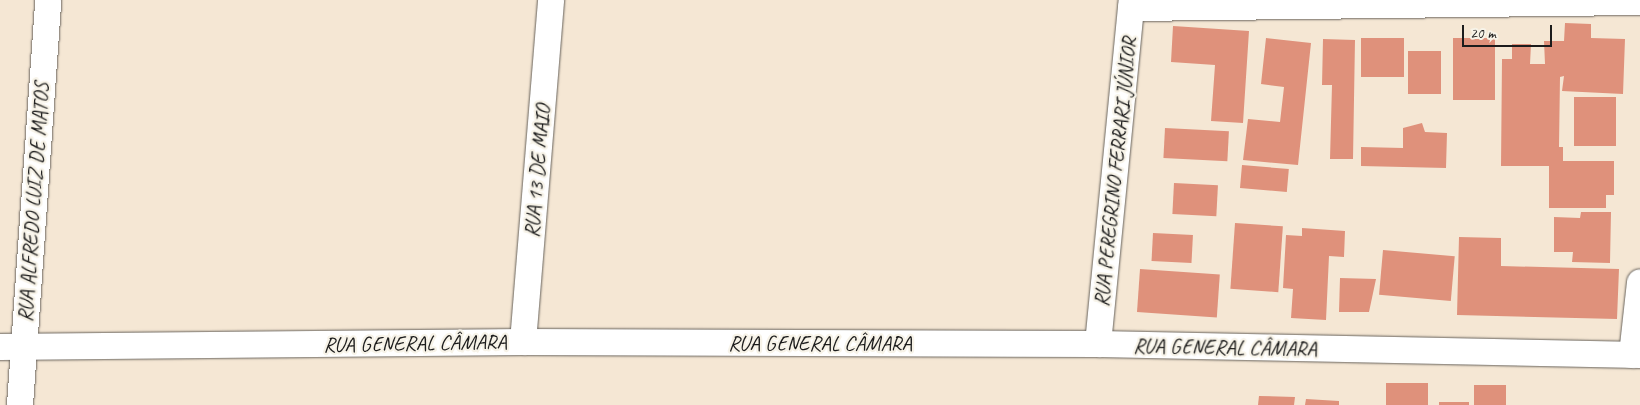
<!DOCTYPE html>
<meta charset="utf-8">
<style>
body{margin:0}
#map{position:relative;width:1640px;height:405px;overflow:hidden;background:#f5e7d4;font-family:Caveat,sans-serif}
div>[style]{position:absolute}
.building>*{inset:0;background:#df917b;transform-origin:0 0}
.roads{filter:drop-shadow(0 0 1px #68635c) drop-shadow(0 0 1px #68635c)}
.street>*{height:26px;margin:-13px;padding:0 13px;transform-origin:13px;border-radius:13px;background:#fff}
span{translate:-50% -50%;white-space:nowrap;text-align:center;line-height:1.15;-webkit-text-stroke:4.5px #f7f3e8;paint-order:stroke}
.street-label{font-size:21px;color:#1c1c1c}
.scale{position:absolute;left:1462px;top:25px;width:90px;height:22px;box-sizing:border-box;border:2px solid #1c1c1c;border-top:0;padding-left:6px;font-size:15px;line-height:18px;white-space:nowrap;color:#1c1c1c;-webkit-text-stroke:4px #f7f3e8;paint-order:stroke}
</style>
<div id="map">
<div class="building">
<i style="clip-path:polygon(1565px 23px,1591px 24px,1591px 38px,1625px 39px,1623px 94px,1562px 91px,1564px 76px,1560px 77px,1559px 147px,1563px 147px,1563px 161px,1614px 161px,1614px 195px,1606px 195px,1606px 208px,1549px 208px,1549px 166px,1501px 166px,1502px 59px,1512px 59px,1512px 44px,1531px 44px,1530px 64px,1545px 64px,1544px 41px,1564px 41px)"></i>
<i style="clip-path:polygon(1173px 26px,1249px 31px,1243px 123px,1211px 121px,1215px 65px,1171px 62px)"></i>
<i style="clip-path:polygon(1266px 38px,1311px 43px,1298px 165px,1243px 160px,1248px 119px,1280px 122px,1284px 87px,1261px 84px)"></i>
<i style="left:1404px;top:38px;width:39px;height:43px;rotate:90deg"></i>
<i style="left:1453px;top:38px;width:42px;height:62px"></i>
<i style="clip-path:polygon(1323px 39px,1355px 40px,1353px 159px,1330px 159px,1332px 85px,1322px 85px)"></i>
<i style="left:1441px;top:51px;width:43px;height:33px;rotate:90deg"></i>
<i style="left:1574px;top:97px;width:42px;height:49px"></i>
<i style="clip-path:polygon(1422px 123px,1425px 132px,1447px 133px,1446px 168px,1361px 166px,1361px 147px,1403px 148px,1403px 128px)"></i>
<i style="left:1165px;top:128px;width:64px;height:30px;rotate:3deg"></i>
<i style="left:1242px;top:165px;width:47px;height:23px;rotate:5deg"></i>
<i style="left:1174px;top:183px;width:44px;height:31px;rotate:3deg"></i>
<i style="clip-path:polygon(1581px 212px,1611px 212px,1610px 263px,1572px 262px,1573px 252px,1554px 252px,1554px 217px,1580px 218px)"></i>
<i style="left:1235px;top:223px;width:48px;height:66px;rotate:4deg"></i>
<i style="clip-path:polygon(1302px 228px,1345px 231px,1344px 257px,1329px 256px,1326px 320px,1291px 318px,1293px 289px,1283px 288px,1286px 235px,1302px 236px)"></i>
<i style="left:1153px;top:233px;width:40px;height:28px;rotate:3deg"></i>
<i style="clip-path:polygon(1459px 237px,1501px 238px,1501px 266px,1619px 269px,1617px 319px,1457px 315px)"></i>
<i style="left:1383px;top:250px;width:72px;height:45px;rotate:5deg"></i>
<i style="left:1140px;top:269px;width:80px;height:43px;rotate:4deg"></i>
<i style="clip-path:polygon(1340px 278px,1376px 279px,1369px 312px,1339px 312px)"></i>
<i style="left:1386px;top:383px;width:42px;height:22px"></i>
<i style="left:1474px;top:385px;width:32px;height:20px"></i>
<i style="clip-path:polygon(1259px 396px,1295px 397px,1294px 405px,1258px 405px)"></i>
<i style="clip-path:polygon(1306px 399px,1339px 401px,1339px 405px,1305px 405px)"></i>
<i style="left:1439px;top:402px;width:30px;height:3px"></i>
</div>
<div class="roads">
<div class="street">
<i style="left:1131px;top:8px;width:509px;rotate:-0.68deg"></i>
<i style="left:523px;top:342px;width:343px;rotate:-85.3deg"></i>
<i style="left:1098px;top:344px;width:346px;rotate:-84.4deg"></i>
<i style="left:0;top:347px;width:523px;rotate:-0.55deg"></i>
<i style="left:523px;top:342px;width:575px;rotate:0.2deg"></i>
<i style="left:1098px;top:344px;width:542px;rotate:1.16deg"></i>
<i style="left:1632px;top:355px;width:73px;rotate:-83.7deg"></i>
<i style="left:20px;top:405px;width:406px;rotate:-86deg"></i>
</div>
</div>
<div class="street-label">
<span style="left:537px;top:171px;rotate:-85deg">RUA 13 DE MAIO</span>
<span style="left:1115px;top:172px;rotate:-84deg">RUA PEREGRINO FERRARI JÚNIOR</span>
<span style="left:33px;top:202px;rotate:-86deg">RUA ALFREDO LUIZ DE MATOS</span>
<span style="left:415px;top:343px;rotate:-1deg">RUA GENERAL CÂMARA</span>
<span style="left:820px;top:343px">RUA GENERAL CÂMARA</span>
<span style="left:1225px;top:347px;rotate:1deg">RUA GENERAL CÂMARA</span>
</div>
<div class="scale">20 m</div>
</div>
